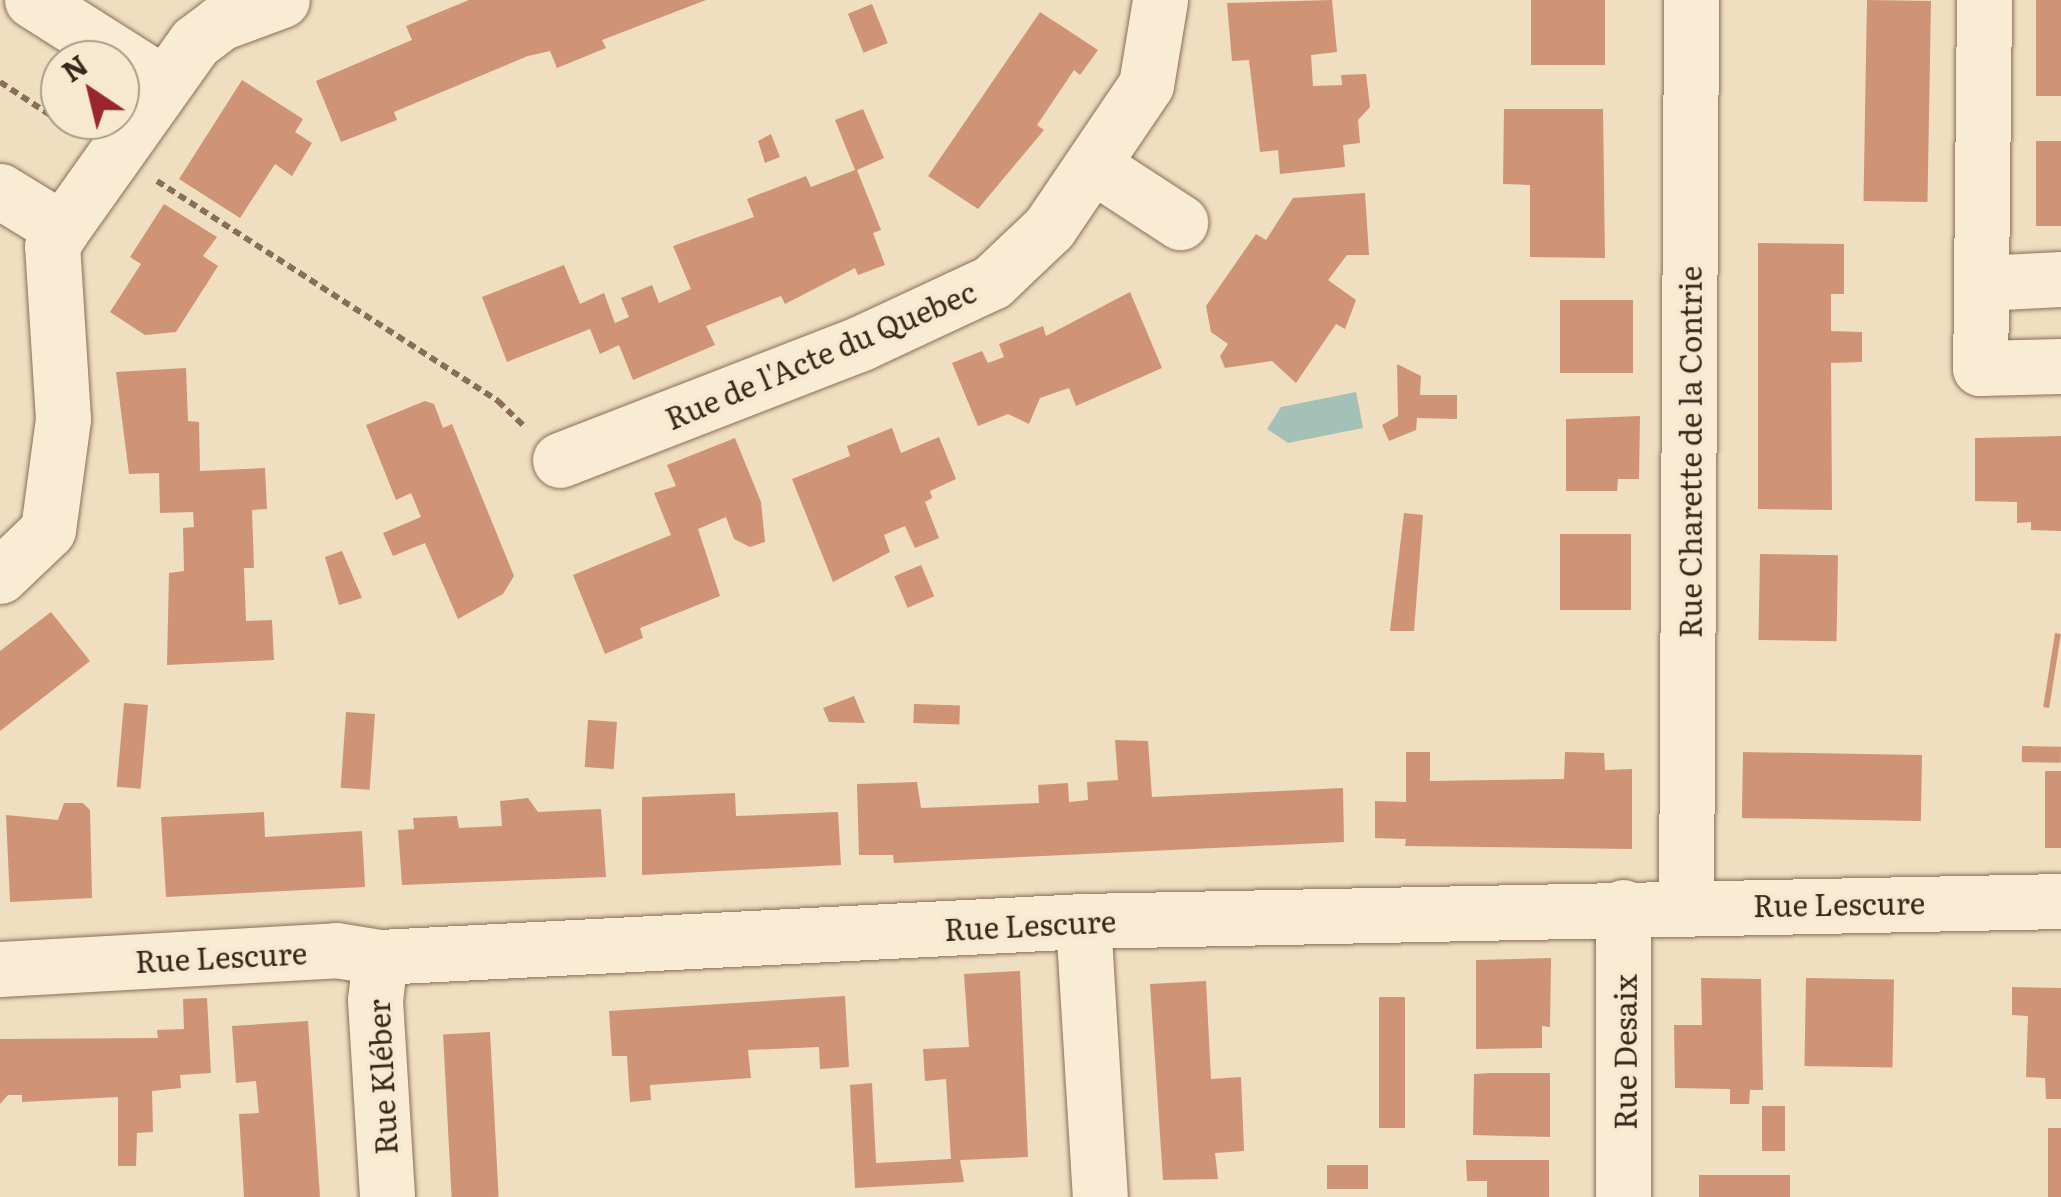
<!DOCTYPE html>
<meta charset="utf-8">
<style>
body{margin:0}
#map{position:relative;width:2061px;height:1197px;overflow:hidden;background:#efdec0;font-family:Literata,serif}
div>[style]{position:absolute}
.water>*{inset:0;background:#a3c1b6}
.building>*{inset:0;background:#ce9475;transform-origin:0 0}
.path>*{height:6px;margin-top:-3px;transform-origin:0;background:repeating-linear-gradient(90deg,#896e58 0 8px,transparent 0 13px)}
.roads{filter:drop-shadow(0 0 2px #896e58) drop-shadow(0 0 2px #896e58)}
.minor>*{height:55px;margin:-27.5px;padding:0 27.5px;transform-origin:27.5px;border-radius:27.5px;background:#faecd4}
span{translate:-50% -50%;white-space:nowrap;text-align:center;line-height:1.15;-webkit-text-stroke:8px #f6e9d0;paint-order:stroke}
.street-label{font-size:30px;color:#38281c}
.north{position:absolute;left:40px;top:40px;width:100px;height:100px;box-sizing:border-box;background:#f6e9d0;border:2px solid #aa9c88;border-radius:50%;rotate:325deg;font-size:28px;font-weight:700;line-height:40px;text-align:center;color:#38281c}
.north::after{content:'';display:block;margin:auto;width:35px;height:45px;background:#99262e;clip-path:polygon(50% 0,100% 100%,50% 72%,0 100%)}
</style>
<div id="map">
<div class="water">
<i style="clip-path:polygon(1356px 392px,1363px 428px,1288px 443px,1267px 429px,1281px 407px)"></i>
</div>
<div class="building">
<i style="clip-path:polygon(469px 0,706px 0,602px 40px,606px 48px,557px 68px,550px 51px,528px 56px,394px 112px,397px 120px,341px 142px,316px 81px,412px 40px,406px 26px)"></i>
<i style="clip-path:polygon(1332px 0,1337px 52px,1311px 55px,1313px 86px,1342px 85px,1341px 75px,1366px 74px,1370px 107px,1358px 120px,1360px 143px,1343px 145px,1345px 167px,1280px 174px,1278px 150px,1260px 152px,1249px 60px,1232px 61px,1227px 3px)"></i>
<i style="left:1531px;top:0;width:74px;height:65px"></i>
<i style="left:1867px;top:0;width:64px;height:201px;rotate:1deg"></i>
<i style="left:2036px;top:0;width:25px;height:96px"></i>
<i style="left:872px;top:4px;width:42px;height:26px;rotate:68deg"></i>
<i style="clip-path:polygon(1040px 12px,1098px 50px,1080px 75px,1074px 70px,1037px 125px,1044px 130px,978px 209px,928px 176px)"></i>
<i style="clip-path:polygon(242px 80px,303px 119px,295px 132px,312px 143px,292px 176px,275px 164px,240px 218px,179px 179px)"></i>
<i style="clip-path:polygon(863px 109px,884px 158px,857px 170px,881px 230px,873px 233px,885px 265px,858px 275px,855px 268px,785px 304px,781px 296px,706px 326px,715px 345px,633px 380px,619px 345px,600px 354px,590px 329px,507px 362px,482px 297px,564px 265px,580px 304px,604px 293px,615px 323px,629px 317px,621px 298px,652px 285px,659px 303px,691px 289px,673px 246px,754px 217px,747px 199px,806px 176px,811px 187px,855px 170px,835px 120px)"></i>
<i style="clip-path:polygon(1504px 109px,1603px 109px,1605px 258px,1530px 257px,1530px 185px,1503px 184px)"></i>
<i style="clip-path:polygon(771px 134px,780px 157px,765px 163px,758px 141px)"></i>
<i style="left:2036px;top:141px;width:25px;height:85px"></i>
<i style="clip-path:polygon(1365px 193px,1369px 255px,1347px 255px,1328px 280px,1356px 300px,1345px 329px,1336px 324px,1296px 383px,1272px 361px,1225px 368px,1220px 356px,1228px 344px,1211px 332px,1206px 306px,1256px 234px,1266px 240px,1293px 198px)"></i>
<i style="clip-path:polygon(164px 204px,217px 237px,203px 256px,218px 266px,176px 332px,145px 335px,110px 312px,141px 264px,130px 257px)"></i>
<i style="clip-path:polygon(1758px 243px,1844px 244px,1844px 294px,1831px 294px,1831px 331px,1862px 332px,1862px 362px,1831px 363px,1832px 510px,1758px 509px)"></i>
<i style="clip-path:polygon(1130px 292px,1162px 368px,1076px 406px,1069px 388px,1040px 398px,1029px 424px,1008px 414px,978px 426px,952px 363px,982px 351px,988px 363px,1004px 357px,999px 344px,1043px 326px,1046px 336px)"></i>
<i style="left:1633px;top:300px;width:73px;height:73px;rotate:90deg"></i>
<i style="clip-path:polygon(1397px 364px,1421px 376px,1420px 395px,1457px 395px,1457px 419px,1417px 418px,1416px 430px,1389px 441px,1382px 425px,1398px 416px)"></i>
<i style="clip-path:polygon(186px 368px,188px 421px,199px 422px,200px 471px,265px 468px,267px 509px,252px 510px,254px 568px,244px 568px,246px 621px,272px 620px,274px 660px,167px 665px,169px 573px,184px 571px,183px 528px,194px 527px,193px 512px,160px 513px,159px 473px,129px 474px,116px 372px)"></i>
<i style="clip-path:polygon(425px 401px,434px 404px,443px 428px,452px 424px,514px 576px,503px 594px,458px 619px,425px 543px,393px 556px,383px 533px,421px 517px,411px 493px,396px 500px,366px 425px)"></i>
<i style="clip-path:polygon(1640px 416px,1639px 479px,1618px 479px,1617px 491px,1566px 491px,1566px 419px)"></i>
<i style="clip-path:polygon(892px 428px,901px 453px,939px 437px,956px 479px,930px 491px,932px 498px,925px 502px,939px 538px,915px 548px,905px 526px,884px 535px,890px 552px,833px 582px,792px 479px,850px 456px,847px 446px)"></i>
<i style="clip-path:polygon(2061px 436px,2061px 531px,2031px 530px,2031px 522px,2017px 523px,2017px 502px,1975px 501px,1975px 438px)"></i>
<i style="clip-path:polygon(735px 438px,761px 502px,765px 542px,750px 547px,734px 539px,726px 517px,698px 529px,720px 596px,640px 628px,643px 638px,605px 654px,573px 575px,671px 535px,654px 493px,676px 486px,667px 465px)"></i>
<i style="clip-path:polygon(1404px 513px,1423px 515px,1414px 631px,1390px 631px)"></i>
<i style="left:1560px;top:534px;width:71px;height:76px"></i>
<i style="clip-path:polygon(342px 551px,362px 598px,339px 605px,325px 557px)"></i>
<i style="left:1760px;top:554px;width:78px;height:86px;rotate:1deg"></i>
<i style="left:921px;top:565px;width:34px;height:29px;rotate:67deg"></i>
<i style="clip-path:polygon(51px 612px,90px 661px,0 731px,0 651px)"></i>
<i style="left:2055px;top:633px;width:6px;height:75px;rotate:9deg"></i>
<i style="clip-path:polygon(854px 696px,865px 723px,829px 722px,823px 708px)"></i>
<i style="left:124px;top:703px;width:24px;height:84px;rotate:5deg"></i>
<i style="left:914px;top:704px;width:46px;height:19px;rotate:2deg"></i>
<i style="left:346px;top:712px;width:29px;height:76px;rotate:4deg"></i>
<i style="left:588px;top:720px;width:29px;height:47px;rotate:4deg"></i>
<i style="clip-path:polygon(1115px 740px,1148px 741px,1152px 797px,1343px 788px,1344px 842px,894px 863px,893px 855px,859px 855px,857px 784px,917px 782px,921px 808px,1039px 803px,1038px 785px,1068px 783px,1069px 802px,1088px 800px,1087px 782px,1118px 780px)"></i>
<i style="left:2022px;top:746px;width:39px;height:16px;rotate:1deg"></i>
<i style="clip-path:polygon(1406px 752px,1430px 752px,1430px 781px,1564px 779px,1565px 752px,1604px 753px,1605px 770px,1632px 769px,1632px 849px,1405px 846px,1406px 839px,1375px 838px,1375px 801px,1406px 802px)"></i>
<i style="left:1743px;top:752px;width:179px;height:66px;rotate:1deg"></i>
<i style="left:2045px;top:771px;width:16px;height:77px"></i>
<i style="clip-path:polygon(735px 793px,736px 816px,838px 812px,841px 865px,642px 875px,642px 797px)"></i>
<i style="clip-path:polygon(528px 798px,538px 812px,601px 809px,606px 877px,402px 885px,398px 830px,414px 829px,413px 818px,457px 816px,459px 828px,502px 826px,500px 801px)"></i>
<i style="clip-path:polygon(64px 803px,83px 803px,90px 810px,92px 898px,10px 902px,6px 815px,58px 820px)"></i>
<i style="clip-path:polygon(264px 812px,265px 837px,362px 831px,365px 887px,166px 897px,161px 817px)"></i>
<i style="clip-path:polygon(1551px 958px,1550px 1027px,1542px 1026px,1542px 1048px,1476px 1049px,1476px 960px)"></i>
<i style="clip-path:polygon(1020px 971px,1028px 1157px,960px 1160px,964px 1182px,855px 1188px,850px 1085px,872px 1083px,876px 1163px,951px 1159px,946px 1079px,925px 1081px,923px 1049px,969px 1047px,964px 974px)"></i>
<i style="clip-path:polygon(1701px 978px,1761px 979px,1763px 1090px,1750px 1090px,1749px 1104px,1730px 1104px,1730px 1089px,1675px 1088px,1674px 1025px,1702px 1025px)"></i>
<i style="left:1806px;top:978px;width:88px;height:88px;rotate:1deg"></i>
<i style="clip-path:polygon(1206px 981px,1211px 1079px,1241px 1077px,1244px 1151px,1215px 1153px,1218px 1179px,1163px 1180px,1150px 984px)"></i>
<i style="clip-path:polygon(2012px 987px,2061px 988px,2061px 1099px,2046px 1099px,2045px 1078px,2026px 1077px,2028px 1016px,2012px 1015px)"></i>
<i style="clip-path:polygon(845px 996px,849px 1067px,820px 1069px,819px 1047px,748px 1050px,751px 1078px,650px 1085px,651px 1100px,630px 1102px,627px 1056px,612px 1056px,609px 1011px)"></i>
<i style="left:1405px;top:997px;width:131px;height:26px;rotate:90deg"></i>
<i style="clip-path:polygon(207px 998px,211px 1073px,180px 1075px,181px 1088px,152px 1091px,153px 1132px,137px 1133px,136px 1166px,118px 1166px,118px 1097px,22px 1102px,22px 1095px,8px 1095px,0 1104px,0 1039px,158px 1038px,157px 1030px,184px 1029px,183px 999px)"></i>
<i style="clip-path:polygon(308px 1021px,320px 1197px,244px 1197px,239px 1114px,259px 1113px,256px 1081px,236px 1083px,232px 1026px)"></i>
<i style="left:490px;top:1032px;width:165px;height:47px;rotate:87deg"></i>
<i style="clip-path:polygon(1492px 1073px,1550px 1073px,1550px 1137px,1473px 1135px,1474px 1074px)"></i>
<i style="left:1762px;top:1106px;width:23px;height:45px"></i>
<i style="left:2048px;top:1128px;width:13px;height:69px"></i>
<i style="clip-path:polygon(1466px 1160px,1549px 1160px,1549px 1197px,1487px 1197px,1487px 1181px,1467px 1181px)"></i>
<i style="left:1368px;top:1165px;width:24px;height:41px;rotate:90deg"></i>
<i style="left:1699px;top:1175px;width:91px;height:22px"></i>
</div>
<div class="path">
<i style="left:0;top:82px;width:84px;rotate:33.3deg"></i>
<i style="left:157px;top:181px;width:406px;rotate:32.8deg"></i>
<i style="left:498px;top:401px;width:37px;rotate:44deg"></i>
</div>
<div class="roads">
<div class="minor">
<i style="left:32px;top:0;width:155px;rotate:32.4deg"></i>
<i style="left:1984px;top:0;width:368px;rotate:90.6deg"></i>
<i style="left:1980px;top:368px;width:81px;rotate:-1.4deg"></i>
<i style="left:1094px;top:166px;width:103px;rotate:33.1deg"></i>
<i style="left:0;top:191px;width:73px;rotate:31.5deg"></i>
<i style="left:62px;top:229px;width:229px;rotate:-54.6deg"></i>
<i style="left:195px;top:42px;width:31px;rotate:-37deg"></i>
<i style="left:220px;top:23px;width:66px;rotate:-20.4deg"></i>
<i style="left:1982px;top:283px;width:79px;rotate:-2.9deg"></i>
<i style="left:560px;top:460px;width:321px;rotate:-21.2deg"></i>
<i style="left:859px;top:344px;width:147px;rotate:-25deg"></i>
<i style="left:992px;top:282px;width:79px;rotate:-43.5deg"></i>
<i style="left:1049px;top:228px;width:173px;rotate:-55.9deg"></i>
<i style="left:1146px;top:85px;width:86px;rotate:-80.6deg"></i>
<i style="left:0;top:576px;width:66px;rotate:-43.8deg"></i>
<i style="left:48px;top:530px;width:112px;rotate:-82.3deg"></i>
<i style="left:63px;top:419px;width:173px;rotate:-93.6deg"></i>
<i style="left:52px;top:246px;width:20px;rotate:-60deg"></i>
<i style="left:1686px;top:905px;width:905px;rotate:-89.68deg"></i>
<i style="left:1083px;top:921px;width:277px;rotate:86.5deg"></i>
<i style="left:380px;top:957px;width:43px;rotate:96.6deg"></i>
<i style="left:375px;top:1000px;width:197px;rotate:86.5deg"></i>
<i style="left:0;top:969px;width:337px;rotate:-3.2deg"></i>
<i style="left:336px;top:950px;width:45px;rotate:9deg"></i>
<i style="left:380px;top:957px;width:704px;rotate:-2.93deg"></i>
<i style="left:1083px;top:921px;width:978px;rotate:-1.17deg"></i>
<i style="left:1623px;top:1197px;width:290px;rotate:-90deg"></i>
</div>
</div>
<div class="street-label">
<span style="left:820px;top:354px;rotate:-23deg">Rue de l'Acte du Quebec</span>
<span style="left:1689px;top:452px;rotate:-90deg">Rue Charette de la Contrie</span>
<span style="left:1839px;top:903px;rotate:-1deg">Rue Lescure</span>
<span style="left:1030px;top:924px;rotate:-3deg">Rue Lescure</span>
<span style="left:221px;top:956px;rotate:-3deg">Rue Lescure</span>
<span style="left:1624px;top:1052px;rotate:-90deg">Rue Desaix</span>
<span style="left:381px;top:1077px;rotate:-93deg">Rue Kléber</span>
</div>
<div class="north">N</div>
</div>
